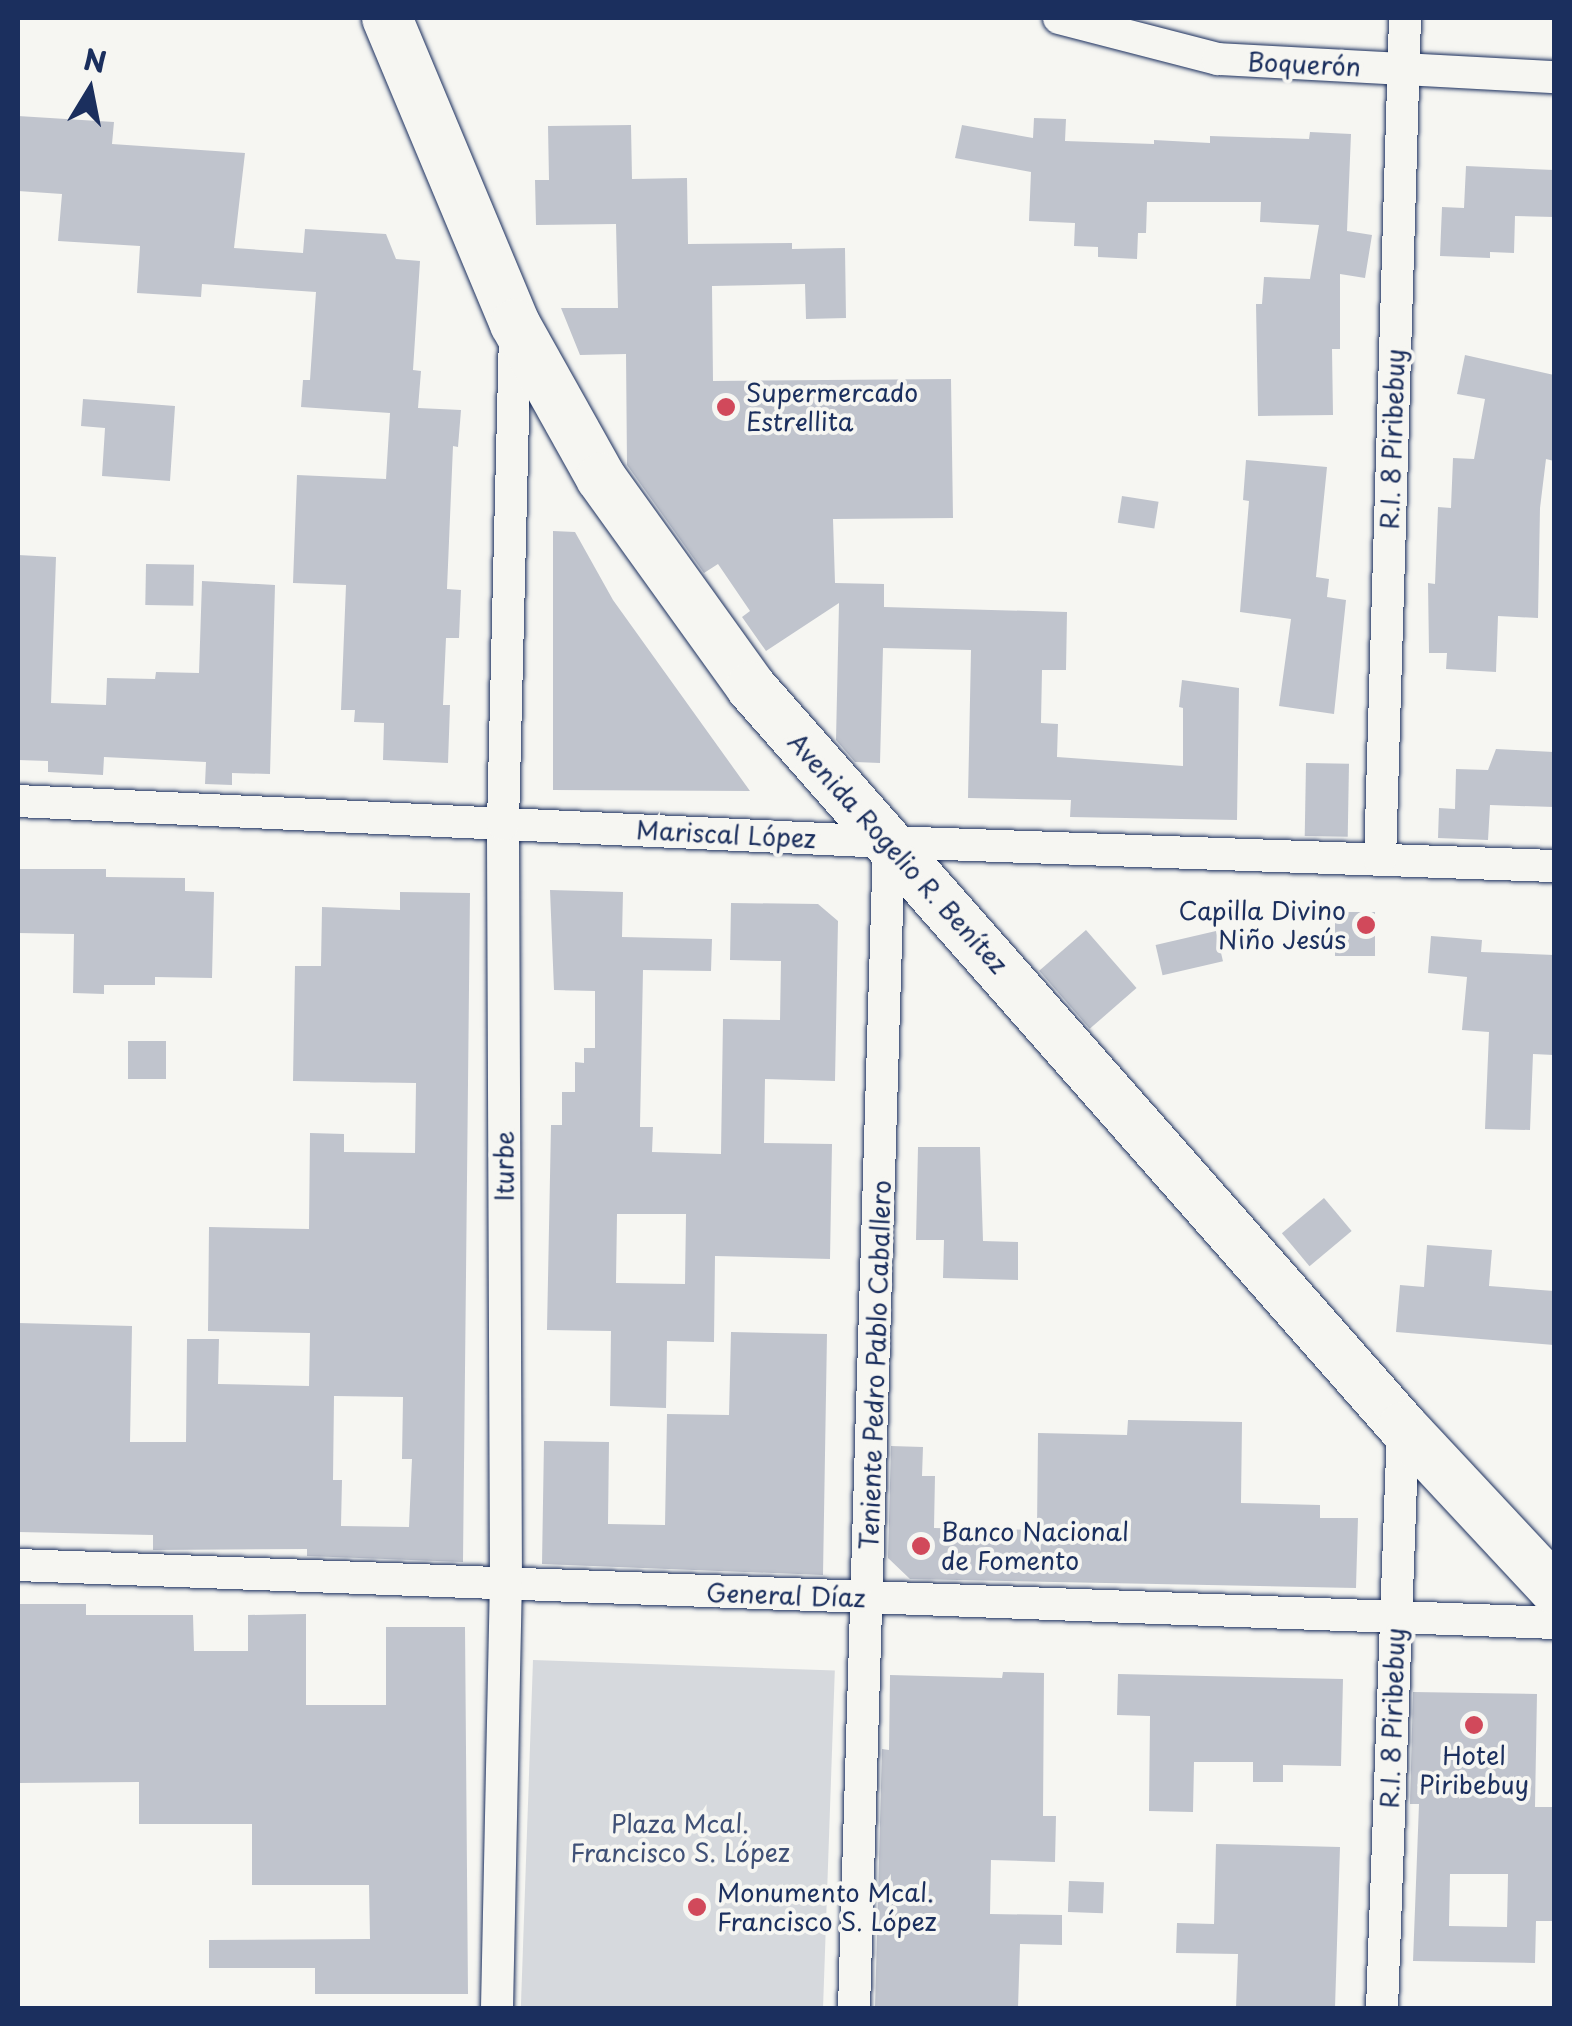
<!DOCTYPE html>
<meta charset="utf-8">
<style>
body{margin:0}
#map{position:relative;width:1572px;height:2026px;overflow:hidden;background:#f6f6f2;font-family:"Playpen Sans",sans-serif}
div>[style]{position:absolute}
.green>*{inset:0;background:#d6d9dd;transform-origin:0 0}
.building>*{inset:0;background:#c0c4cd;transform-origin:0 0}
.roads{filter:drop-shadow(0 0 2px #1b2f5e) drop-shadow(0 0 2px #1b2f5e)}
.minor>*{height:32px;margin:-16px;padding:0 16px;transform-origin:16px;border-radius:16px;background:#f6f6f2}
.primary>*{height:50px;margin:-25px;padding:0 25px;transform-origin:25px;border-radius:25px;background:#f6f6f2}
.dots>*{width:28px;height:28px;translate:-50% -50%;box-sizing:border-box;border:5px solid #f6f6f2;border-radius:50%}
span{translate:-50% -50%;white-space:nowrap;text-align:center;line-height:1.15;-webkit-text-stroke:8px #f6f6f2;paint-order:stroke}
.street-label{font-size:25px;color:#1b2f5e}
.poi-label{font-size:25px;color:#1b2f5e}
.left{translate:0 -50%;text-align:left}
.right{translate:-100% -50%;text-align:right}
.park-label{font-size:25px;color:#405177}
.frame{position:absolute;inset:0;border:20px solid #1b2f5e;pointer-events:none}
.north{position:absolute;left:40px;top:40px;width:100px;height:100px;-webkit-text-stroke:8px #f6f6f2;paint-order:stroke;rotate:10deg;font-size:28px;font-weight:700;line-height:40px;text-align:center;color:#1b2f5e}
.north::after{content:'';display:block;margin:auto;width:35px;height:45px;background:#1b2f5e;clip-path:polygon(50% 0,100% 100%,50% 72%,0 100%)}
</style>
<div id="map">
<div class="green">
<i style="left:533px;top:1660px;width:302px;height:348px;rotate:2deg"></i>
</div>
<div class="building">
<i style="clip-path:polygon(18px 116px,114px 122px,112px 144px,245px 153px,234px 248px,303px 253px,305px 229px,386px 234px,396px 259px,420px 261px,413px 370px,421px 371px,418px 408px,461px 410px,458px 447px,453px 446px,447px 589px,461px 590px,459px 638px,446px 638px,443px 705px,450px 705px,448px 763px,383px 760px,384px 723px,354px 722px,355px 710px,341px 710px,346px 585px,293px 583px,297px 475px,386px 479px,390px 413px,301px 407px,303px 380px,310px 380px,316px 292px,202px 284px,201px 297px,137px 293px,140px 246px,58px 241px,62px 194px,18px 191px)"></i>
<i style="clip-path:polygon(1034px 118px,1066px 119px,1065px 141px,1154px 144px,1154px 140px,1210px 143px,1210px 136px,1309px 139px,1310px 132px,1351px 134px,1347px 231px,1372px 235px,1365px 278px,1340px 274px,1340px 349px,1332px 349px,1333px 415px,1258px 416px,1256px 304px,1262px 304px,1264px 277px,1310px 279px,1319px 225px,1260px 222px,1261px 202px,1147px 202px,1146px 233px,1138px 233px,1137px 259px,1098px 257px,1098px 247px,1074px 246px,1075px 223px,1029px 221px,1031px 172px,955px 158px,962px 125px,1033px 138px)"></i>
<i style="clip-path:polygon(631px 125px,632px 179px,687px 178px,688px 244px,792px 243px,792px 249px,845px 248px,846px 318px,806px 319px,805px 284px,712px 286px,713px 381px,951px 379px,953px 518px,833px 519px,835px 583px,884px 584px,884px 607px,1067px 612px,1066px 670px,1042px 670px,1041px 723px,1058px 724px,1057px 757px,1183px 766px,1183px 708px,1179px 707px,1182px 680px,1239px 688px,1237px 820px,1070px 817px,1071px 800px,968px 798px,971px 650px,883px 648px,880px 763px,855px 762px,836px 740px,839px 603px,766px 651px,742px 617px,750px 611px,718px 564px,704px 573px,627px 465px,626px 354px,580px 355px,561px 308px,618px 308px,616px 224px,536px 225px,535px 180px,549px 180px,548px 126px)"></i>
<i style="clip-path:polygon(1466px 166px,1554px 170px,1554px 217px,1515px 216px,1514px 253px,1490px 252px,1490px 258px,1440px 256px,1442px 207px,1464px 208px)"></i>
<i style="clip-path:polygon(1465px 355px,1554px 375px,1554px 461px,1546px 459px,1540px 508px,1538px 618px,1498px 616px,1496px 672px,1446px 669px,1447px 653px,1429px 653px,1428px 583px,1435px 584px,1438px 507px,1451px 508px,1453px 458px,1474px 459px,1485px 399px,1457px 394px)"></i>
<i style="clip-path:polygon(83px 399px,175px 406px,170px 481px,102px 476px,105px 428px,81px 426px)"></i>
<i style="clip-path:polygon(1246px 460px,1327px 467px,1316px 577px,1329px 579px,1327px 597px,1346px 600px,1334px 714px,1279px 706px,1291px 619px,1240px 612px,1249px 501px,1243px 500px)"></i>
<i style="left:1122px;top:496px;width:37px;height:27px;rotate:9deg"></i>
<i style="clip-path:polygon(553px 531px,575px 532px,613px 600px,750px 791px,553px 790px)"></i>
<i style="clip-path:polygon(18px 555px,56px 557px,51px 703px,106px 705px,107px 678px,155px 679px,156px 672px,199px 673px,202px 581px,275px 585px,270px 774px,232px 773px,232px 785px,205px 784px,206px 762px,104px 757px,103px 775px,48px 772px,48px 761px,18px 760px)"></i>
<i style="left:146px;top:564px;width:48px;height:41px;rotate:1deg"></i>
<i style="clip-path:polygon(1496px 749px,1554px 752px,1554px 807px,1490px 805px,1488px 840px,1438px 838px,1439px 808px,1455px 809px,1456px 769px,1488px 770px)"></i>
<i style="left:1306px;top:763px;width:43px;height:73px;rotate:1deg"></i>
<i style="clip-path:polygon(18px 869px,106px 869px,106px 877px,185px 878px,185px 891px,214px 892px,212px 978px,155px 977px,155px 985px,104px 985px,104px 994px,73px 993px,74px 934px,18px 933px)"></i>
<i style="clip-path:polygon(evenodd,550px 890px,623px 892px,622px 937px,712px 939px,711px 971px,643px 970px,640px 1127px,653px 1127px,652px 1152px,721px 1154px,723px 1019px,780px 1020px,781px 961px,730px 960px,731px 903px,818px 904px,838px 921px,835px 1081px,765px 1079px,764px 1143px,832px 1144px,830px 1259px,715px 1256px,714px 1342px,667px 1341px,666px 1408px,610px 1406px,611px 1331px,547px 1330px,551px 1125px,562px 1125px,562px 1092px,575px 1092px,575px 1062px,584px 1063px,584px 1048px,595px 1048px,595px 991px,554px 990px,550px 890px,617px 1214px,686px 1214px,685px 1284px,616px 1283px,617px 1214px)"></i>
<i style="clip-path:polygon(evenodd,400px 892px,470px 893px,463px 1562px,307px 1556px,307px 1549px,153px 1550px,153px 1535px,18px 1532px,18px 1323px,132px 1326px,130px 1442px,186px 1442px,187px 1339px,219px 1339px,218px 1384px,309px 1386px,310px 1333px,208px 1331px,209px 1227px,309px 1229px,310px 1133px,344px 1134px,344px 1152px,415px 1153px,416px 1083px,293px 1081px,295px 966px,321px 966px,322px 907px,400px 910px,400px 892px,334px 1396px,403px 1397px,402px 1459px,412px 1459px,409px 1527px,341px 1526px,342px 1480px,333px 1480px,334px 1396px)"></i>
<i style="left:1335px;top:912px;width:40px;height:44px"></i>
<i style="left:1086px;top:930px;width:77px;height:62px;rotate:49deg"></i>
<i style="left:1216px;top:931px;width:31px;height:62px;rotate:77deg"></i>
<i style="clip-path:polygon(1431px 936px,1482px 940px,1481px 952px,1554px 955px,1554px 1055px,1533px 1054px,1530px 1130px,1485px 1129px,1489px 1032px,1462px 1030px,1467px 977px,1428px 973px)"></i>
<i style="left:128px;top:1041px;width:38px;height:38px"></i>
<i style="clip-path:polygon(918px 1147px,980px 1147px,983px 1241px,1018px 1242px,1018px 1280px,943px 1278px,944px 1240px,916px 1240px)"></i>
<i style="left:1324px;top:1198px;width:43px;height:55px;rotate:50deg"></i>
<i style="clip-path:polygon(1427px 1245px,1492px 1250px,1489px 1286px,1554px 1291px,1554px 1345px,1396px 1332px,1400px 1285px,1424px 1287px)"></i>
<i style="clip-path:polygon(731px 1332px,827px 1334px,823px 1575px,542px 1564px,544px 1441px,609px 1442px,608px 1524px,665px 1525px,667px 1414px,729px 1415px)"></i>
<i style="clip-path:polygon(1128px 1420px,1242px 1422px,1241px 1503px,1320px 1505px,1320px 1518px,1358px 1518px,1356px 1588px,910px 1579px,888px 1558px,891px 1446px,923px 1447px,922px 1476px,935px 1476px,934px 1528px,1037px 1530px,1038px 1433px,1127px 1435px)"></i>
<i style="clip-path:polygon(18px 1604px,86px 1604px,86px 1615px,193px 1615px,194px 1651px,248px 1651px,248px 1615px,306px 1614px,306px 1705px,386px 1705px,386px 1627px,465px 1627px,468px 1994px,315px 1994px,315px 1968px,209px 1968px,209px 1940px,370px 1939px,369px 1885px,252px 1885px,252px 1824px,139px 1824px,139px 1782px,18px 1783px)"></i>
<i style="clip-path:polygon(1003px 1672px,1044px 1673px,1043px 1816px,1056px 1816px,1055px 1862px,991px 1860px,990px 1914px,1062px 1915px,1062px 1945px,1020px 1944px,1018px 2008px,875px 2008px,882px 1749px,889px 1750px,890px 1675px,1002px 1678px)"></i>
<i style="clip-path:polygon(1118px 1674px,1343px 1679px,1341px 1766px,1283px 1765px,1283px 1782px,1253px 1782px,1253px 1762px,1194px 1762px,1193px 1812px,1149px 1811px,1150px 1716px,1117px 1715px)"></i>
<i style="clip-path:polygon(evenodd,1413px 1692px,1537px 1694px,1535px 1807px,1554px 1807px,1554px 1921px,1536px 1921px,1535px 1963px,1413px 1961px,1419px 1804px,1410px 1804px,1413px 1692px,1450px 1874px,1508px 1874px,1507px 1927px,1449px 1926px,1450px 1874px)"></i>
<i style="clip-path:polygon(1216px 1844px,1340px 1847px,1335px 2008px,1236px 2008px,1238px 1954px,1176px 1953px,1177px 1923px,1214px 1924px)"></i>
<i style="left:1069px;top:1881px;width:35px;height:31px;rotate:2deg"></i>
</div>
<div class="roads">
<div class="minor">
<i style="left:1059px;top:18px;width:164px;rotate:14.5deg"></i>
<i style="left:1218px;top:59px;width:336px;rotate:3.1deg"></i>
<i style="left:18px;top:801px;width:872px;rotate:2.7deg"></i>
<i style="left:889px;top:842px;width:665px;rotate:2.07deg"></i>
<i style="left:1380px;top:860px;width:842px;rotate:-88.3deg"></i>
<i style="left:18px;top:1565px;width:1537px;rotate:2.16deg"></i>
<i style="left:497px;top:2008px;width:423px;rotate:-88.8deg"></i>
<i style="left:506px;top:1585px;width:761px;rotate:-90.23deg"></i>
<i style="left:503px;top:824px;width:495px;rotate:-88.6deg"></i>
<i style="left:854px;top:2008px;width:1167px;rotate:-88.28deg"></i>
<i style="left:1382px;top:2008px;width:581px;rotate:-87.93deg"></i>
</div>
<div class="primary">
<i style="left:387px;top:18px;width:332px;rotate:67.3deg"></i>
<i style="left:515px;top:324px;width:176px;rotate:60.8deg"></i>
<i style="left:601px;top:478px;width:257px;rotate:54.3deg"></i>
<i style="left:751px;top:687px;width:986px;rotate:48.62deg"></i>
<i style="left:1403px;top:1427px;width:221px;rotate:47deg"></i>
</div>
</div>
<div class="dots">
<i style="left:726px;top:407px;background:#d1495b"></i>
<i style="left:1366px;top:925px;background:#d1495b"></i>
<i style="left:921px;top:1546px;background:#d1495b"></i>
<i style="left:1474px;top:1725px;background:#d1495b"></i>
<i style="left:697px;top:1907px;background:#d1495b"></i>
</div>
<div class="street-label">
<span style="left:1304px;top:64px;rotate:3deg">Boquerón</span>
<span style="left:1392px;top:439px;rotate:-88deg">R.I. 8 Piribebuy</span>
<span style="left:726px;top:834px;rotate:3deg">Mariscal López</span>
<span style="left:898px;top:853px;rotate:48deg">Avenida Rogelio R. Benítez</span>
<span style="left:504px;top:1166px;rotate:-90deg">Iturbe</span>
<span style="left:875px;top:1365px;rotate:-88deg">Teniente Pedro Pablo Caballero</span>
<span style="left:786px;top:1595px;rotate:2deg">General Díaz</span>
<span style="left:1392px;top:1718px;rotate:-88deg">R.I. 8 Piribebuy</span>
</div>
<div class="poi-label">
<span class="left" style="left:746px;top:407px">Supermercado<br>Estrellita</span>
<span class="right" style="left:1346px;top:925px">Capilla Divino<br>Niño Jesús</span>
<span class="left" style="left:941px;top:1546px">Banco Nacional<br>de Fomento</span>
<span style="left:1474px;top:1770px">Hotel<br>Piribebuy</span>
<span class="left" style="left:717px;top:1907px">Monumento Mcal.<br>Francisco S. López</span>
</div>
<div class="park-label">
<span style="left:680px;top:1838px">Plaza Mcal.<br>Francisco S. López</span>
</div>
<div class="frame"></div>
<div class="north">N</div>
</div>
